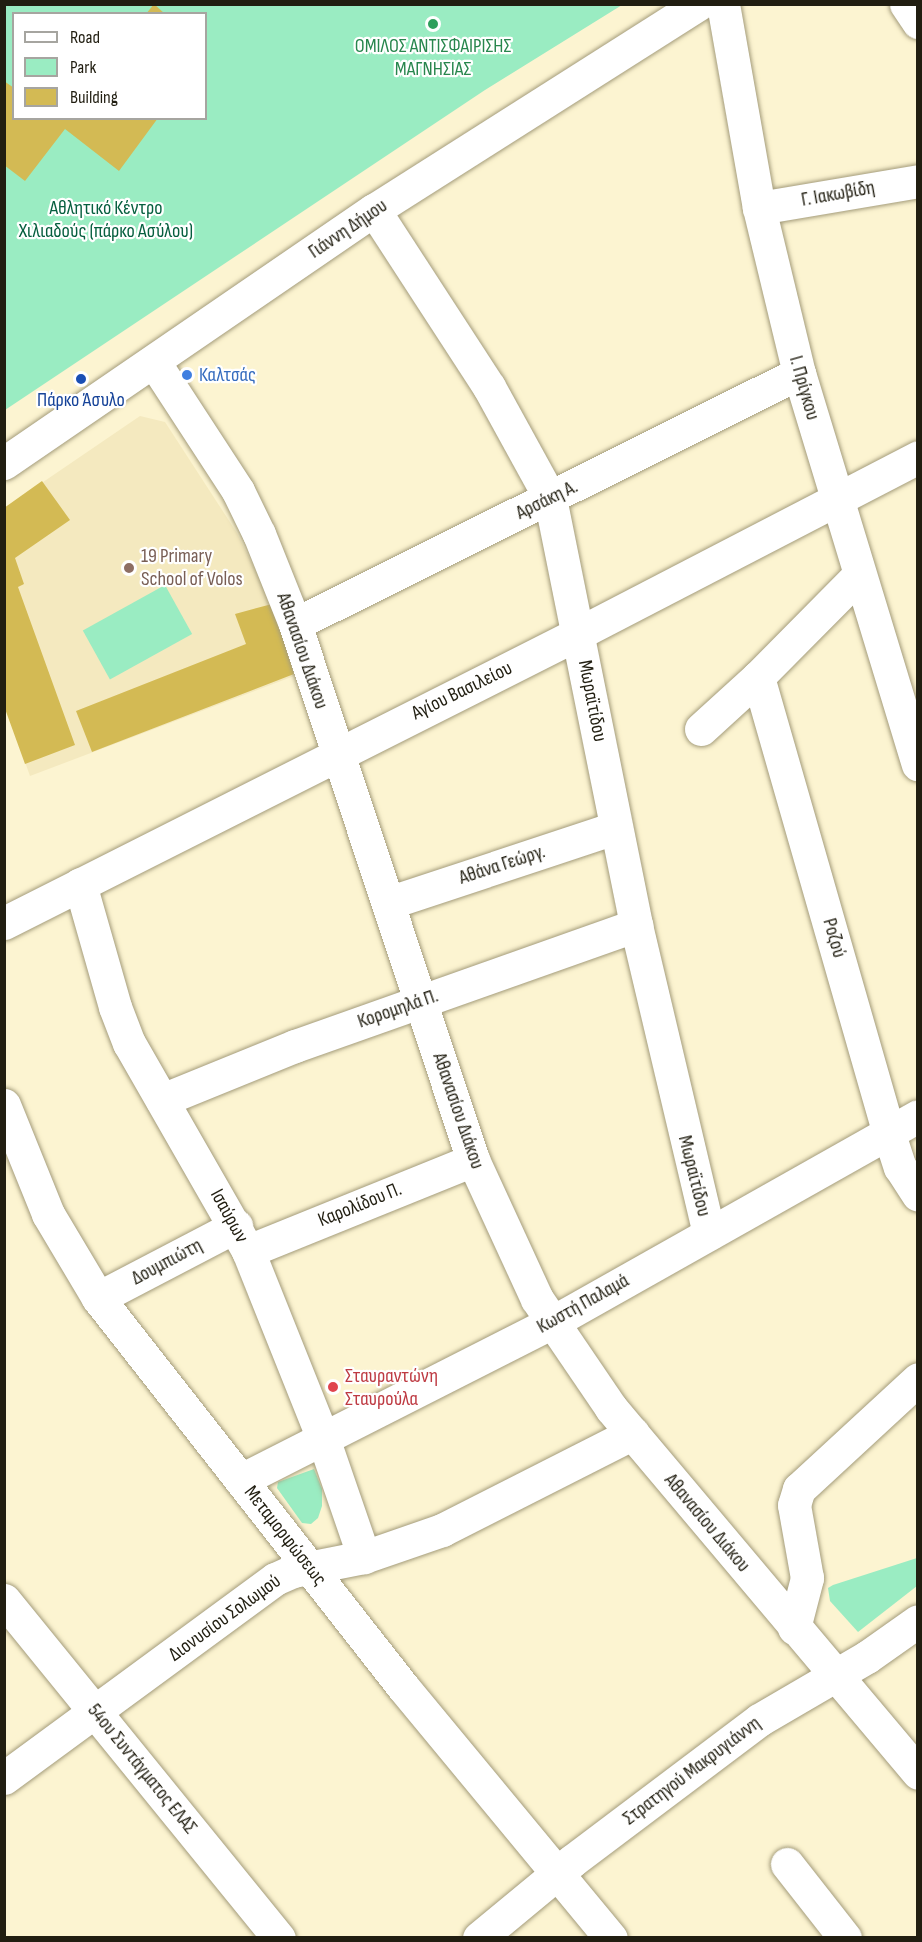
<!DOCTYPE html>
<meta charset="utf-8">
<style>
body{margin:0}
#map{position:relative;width:922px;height:1942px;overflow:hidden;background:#fcf4d1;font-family:"Sofia Sans Condensed",sans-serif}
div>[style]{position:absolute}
.built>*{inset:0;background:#f4e9bf}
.green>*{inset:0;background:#9aecc2;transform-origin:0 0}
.building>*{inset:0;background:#d3ba54}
.roads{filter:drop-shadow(0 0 2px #a49c7b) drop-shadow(0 0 2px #a49c7b)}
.minor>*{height:33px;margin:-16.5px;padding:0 16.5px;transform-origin:16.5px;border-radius:16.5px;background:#fff}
.dots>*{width:16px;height:16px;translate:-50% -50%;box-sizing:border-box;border:3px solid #fff;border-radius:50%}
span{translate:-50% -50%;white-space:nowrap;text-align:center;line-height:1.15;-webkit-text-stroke:4.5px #fff;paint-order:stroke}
.leisure-label{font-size:20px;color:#27864d}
.street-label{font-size:20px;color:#211e11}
.park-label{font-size:20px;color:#065f3f}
.shop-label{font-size:20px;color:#366cbe}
.left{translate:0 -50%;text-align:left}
.transit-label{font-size:20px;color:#164399}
.education-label{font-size:20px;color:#785e54}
.health-label{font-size:20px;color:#be3a42}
.frame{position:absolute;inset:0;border:6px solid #211e11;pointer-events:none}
.legend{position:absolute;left:12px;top:12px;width:195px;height:108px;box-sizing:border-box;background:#fff;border:2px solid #a6a5a0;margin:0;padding:8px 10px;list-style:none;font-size:18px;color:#211e11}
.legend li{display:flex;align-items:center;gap:12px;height:30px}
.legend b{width:30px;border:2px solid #a6a5a0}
</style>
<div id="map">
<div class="built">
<i style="clip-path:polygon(140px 416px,165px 422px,237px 533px,272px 604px,294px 676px,30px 776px,5px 706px,5px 508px)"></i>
</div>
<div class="green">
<i style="clip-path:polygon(evenodd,5px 5px,622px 5px,485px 90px,5px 410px,5px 5px,14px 14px,206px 14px,206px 118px,14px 118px,14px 14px)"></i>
<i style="left:165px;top:585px;width:56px;height:94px;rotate:61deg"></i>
<i style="clip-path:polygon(314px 1469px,322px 1489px,322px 1506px,318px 1518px,311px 1524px,302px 1523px,277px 1488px,278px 1482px)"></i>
<i style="clip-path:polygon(917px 1558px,917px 1586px,858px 1632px,830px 1601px,828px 1588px,833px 1585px)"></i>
</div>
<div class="building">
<i style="clip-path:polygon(154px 4px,165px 14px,146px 14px)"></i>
<i style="clip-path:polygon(4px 81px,14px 88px,14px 118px,158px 118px,119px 171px,65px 129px,25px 181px,4px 165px)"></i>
<i style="clip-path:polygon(42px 481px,70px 520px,15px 558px,24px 584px,18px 587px,75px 745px,25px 764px,4px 706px,4px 508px)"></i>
<i style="clip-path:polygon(272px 604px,294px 674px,92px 752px,76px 711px,246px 644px,235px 614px)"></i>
</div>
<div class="roads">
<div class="minor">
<i style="left:723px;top:4px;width:207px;rotate:80deg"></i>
<i style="left:759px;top:208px;width:170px;rotate:76.4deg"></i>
<i style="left:799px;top:373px;width:409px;rotate:73.1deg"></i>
<i style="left:906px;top:4px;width:22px;rotate:56deg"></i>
<i style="left:759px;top:208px;width:161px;rotate:-9.6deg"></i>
<i style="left:374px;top:210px;width:211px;rotate:57deg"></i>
<i style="left:489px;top:387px;width:127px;rotate:61.2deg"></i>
<i style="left:550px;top:498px;width:436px;rotate:78.6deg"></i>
<i style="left:636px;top:925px;width:317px;rotate:76.7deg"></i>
<i style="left:154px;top:362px;width:154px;rotate:56.9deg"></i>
<i style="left:238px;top:491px;width:48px;rotate:64deg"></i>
<i style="left:259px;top:534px;width:97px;rotate:68.2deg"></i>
<i style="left:295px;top:624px;width:565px;rotate:71.63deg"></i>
<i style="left:473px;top:1160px;width:153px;rotate:65.3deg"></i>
<i style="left:537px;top:1299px;width:132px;rotate:55.8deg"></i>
<i style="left:611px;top:1408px;width:477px;rotate:49.9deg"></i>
<i style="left:4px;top:463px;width:448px;rotate:-34.4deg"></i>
<i style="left:374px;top:210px;width:384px;rotate:-32.4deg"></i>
<i style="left:295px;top:624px;width:563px;rotate:-26.47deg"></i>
<i style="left:758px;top:677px;width:475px;rotate:74deg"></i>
<i style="left:889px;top:1134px;width:35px;rotate:72deg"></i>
<i style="left:900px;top:1167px;width:33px;rotate:57deg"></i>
<i style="left:701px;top:729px;width:77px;rotate:-42.4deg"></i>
<i style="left:758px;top:677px;width:142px;rotate:-45.3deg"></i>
<i style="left:80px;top:884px;width:128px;rotate:74.1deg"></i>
<i style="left:115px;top:1007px;width:39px;rotate:69deg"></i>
<i style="left:129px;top:1043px;width:240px;rotate:60.2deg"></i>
<i style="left:248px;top:1251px;width:205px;rotate:68.2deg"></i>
<i style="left:324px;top:1441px;width:123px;rotate:71deg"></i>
<i style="left:388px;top:903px;width:239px;rotate:-18.3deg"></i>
<i style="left:4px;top:923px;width:644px;rotate:-26.76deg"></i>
<i style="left:579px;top:633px;width:382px;rotate:-27.4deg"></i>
<i style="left:162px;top:1100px;width:144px;rotate:-22.1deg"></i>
<i style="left:295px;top:1046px;width:362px;rotate:-19.5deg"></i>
<i style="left:4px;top:1105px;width:118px;rotate:68deg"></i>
<i style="left:48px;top:1214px;width:98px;rotate:59.2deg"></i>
<i style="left:98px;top:1298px;width:494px;rotate:51.9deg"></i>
<i style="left:403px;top:1687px;width:326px;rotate:50.4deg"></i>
<i style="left:248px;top:1251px;width:243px;rotate:-22deg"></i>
<i style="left:98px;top:1298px;width:156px;rotate:-27.6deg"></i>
<i style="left:241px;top:1480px;width:347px;rotate:-26.9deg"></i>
<i style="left:551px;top:1323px;width:421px;rotate:-29.4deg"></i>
<i style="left:4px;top:1600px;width:436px;rotate:50.9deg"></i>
<i style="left:794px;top:1628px;width:52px;rotate:-75.4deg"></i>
<i style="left:807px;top:1578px;width:74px;rotate:-100.1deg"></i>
<i style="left:794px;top:1505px;width:17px;rotate:-73deg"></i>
<i style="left:799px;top:1489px;width:162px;rotate:-42.7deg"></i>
<i style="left:4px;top:1778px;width:336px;rotate:-36.3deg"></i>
<i style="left:275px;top:1579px;width:20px;rotate:-24deg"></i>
<i style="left:293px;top:1571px;width:72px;rotate:-11.2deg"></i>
<i style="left:364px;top:1557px;width:83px;rotate:-19.1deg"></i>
<i style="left:442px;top:1530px;width:214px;rotate:-26.9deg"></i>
<i style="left:787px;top:1864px;width:94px;rotate:51.9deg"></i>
<i style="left:479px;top:1938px;width:121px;rotate:-39.6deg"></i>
<i style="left:572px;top:1861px;width:234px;rotate:-37deg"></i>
<i style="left:759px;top:1720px;width:125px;rotate:-30.3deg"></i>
<i style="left:867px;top:1657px;width:62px;rotate:-35.2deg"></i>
</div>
</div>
<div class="dots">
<i style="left:433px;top:24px;background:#2e9e5b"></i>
<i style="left:187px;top:375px;background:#3f7fe0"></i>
<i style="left:81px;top:379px;background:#1a4fb4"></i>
<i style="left:129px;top:568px;background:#8d6e63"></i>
<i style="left:333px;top:1387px;background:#e0444e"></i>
</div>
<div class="leisure-label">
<span style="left:433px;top:58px">ΟΜΙΛΟΣ ΑΝΤΙΣΦΑΙΡΙΣΗΣ<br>ΜΑΓΝΗΣΙΑΣ</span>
</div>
<div class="street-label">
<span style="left:838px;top:194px;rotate:-10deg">Γ. Ιακωβίδη</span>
<span style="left:348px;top:229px;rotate:-34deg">Γιάννη Δήμου</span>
<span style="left:804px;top:388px;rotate:74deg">Ι. Πρίγκου</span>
<span style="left:547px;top:500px;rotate:-26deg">Αρσάκη Α.</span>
<span style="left:302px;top:651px;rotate:71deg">Αθανασίου Διάκου</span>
<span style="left:462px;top:691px;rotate:-26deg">Αγίου Βασιλείου</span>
<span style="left:592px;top:701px;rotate:79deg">Μωραϊτίδου</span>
<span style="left:502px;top:865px;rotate:-18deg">Αθάνα Γεώργ.</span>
<span style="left:834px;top:938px;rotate:74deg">Ροζού</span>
<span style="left:398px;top:1009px;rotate:-19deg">Κορομηλά Π.</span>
<span style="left:458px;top:1111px;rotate:71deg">Αθανασίου Διάκου</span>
<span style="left:694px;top:1176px;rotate:76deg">Μωραϊτίδου</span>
<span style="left:360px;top:1205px;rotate:-22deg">Καρολίδου Π.</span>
<span style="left:229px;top:1216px;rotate:61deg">Ισαύρων</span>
<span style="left:167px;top:1262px;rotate:-28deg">Δουμπιώτη</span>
<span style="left:583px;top:1304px;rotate:-29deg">Κωστή Παλαμά</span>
<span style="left:707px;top:1523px;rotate:50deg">Αθανασίου Διάκου</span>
<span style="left:285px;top:1536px;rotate:52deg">Μεταμορφώσεως</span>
<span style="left:225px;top:1618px;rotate:-36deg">Διονυσίου Σολωμού</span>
<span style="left:142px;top:1769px;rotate:51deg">54ου Συντάγματος ΕΛΑΣ</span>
<span style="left:692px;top:1771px;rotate:-37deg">Στρατηγού Μακρυγιάννη</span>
</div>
<div class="park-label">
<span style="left:106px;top:220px">Αθλητικό Κέντρο<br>Χιλιαδούς (πάρκο Ασύλου)</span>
</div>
<div class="shop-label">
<span class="left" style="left:199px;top:375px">Καλτσάς</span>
</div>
<div class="transit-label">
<span style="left:81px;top:400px">Πάρκο Άσυλο</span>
</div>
<div class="education-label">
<span class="left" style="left:141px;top:568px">19 Primary<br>School of Volos</span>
</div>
<div class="health-label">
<span class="left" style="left:345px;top:1388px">Σταυραντώνη<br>Σταυρούλα</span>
</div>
<div class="frame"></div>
<ul class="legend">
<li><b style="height:8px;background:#fff"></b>Road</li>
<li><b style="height:16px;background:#9aecc2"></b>Park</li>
<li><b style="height:16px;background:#d3ba54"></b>Building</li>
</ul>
</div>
